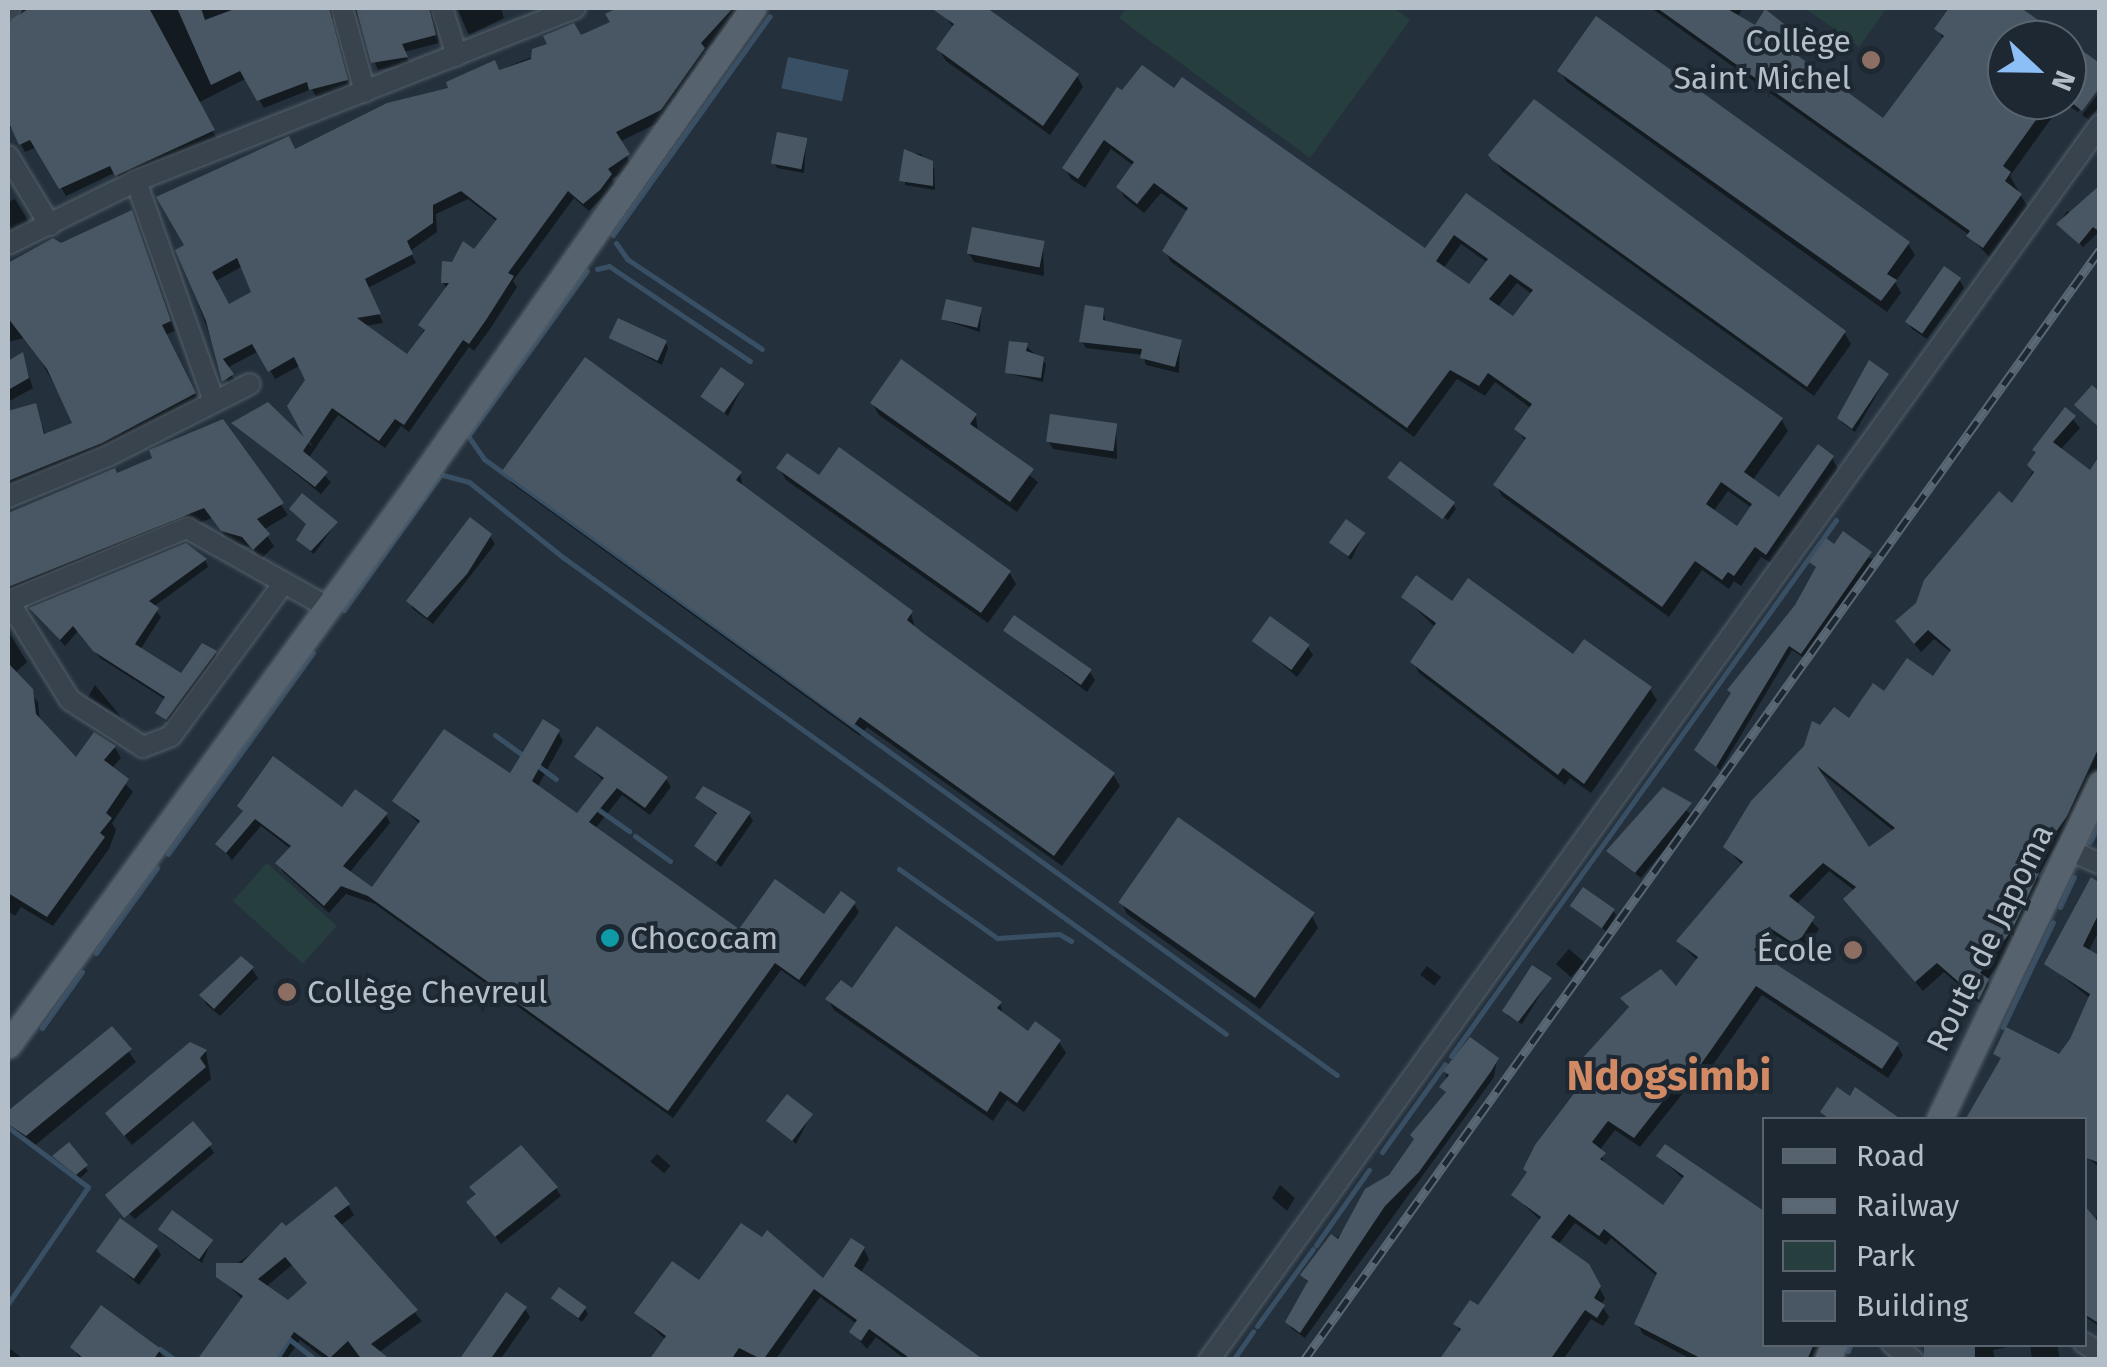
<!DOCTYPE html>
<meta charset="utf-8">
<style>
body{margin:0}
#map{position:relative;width:2107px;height:1367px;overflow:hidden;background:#24313d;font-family:"Fira Sans",sans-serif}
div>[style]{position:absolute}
.green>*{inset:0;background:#263e3e;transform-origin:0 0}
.water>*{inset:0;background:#394f64;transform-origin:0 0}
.shadow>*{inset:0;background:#0007;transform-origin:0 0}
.stream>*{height:5px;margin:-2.5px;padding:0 2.5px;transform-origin:2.5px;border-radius:2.5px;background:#394f64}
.building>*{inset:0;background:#485763;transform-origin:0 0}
.roads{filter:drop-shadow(0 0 2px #56616b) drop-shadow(0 0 2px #56616b)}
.minor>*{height:20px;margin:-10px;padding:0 10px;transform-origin:10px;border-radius:10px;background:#38434d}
.major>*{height:25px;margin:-12.5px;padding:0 12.5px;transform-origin:12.5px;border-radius:12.5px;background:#56626d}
.rail>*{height:9px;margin-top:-4.5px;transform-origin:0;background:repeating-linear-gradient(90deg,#1d2832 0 15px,#5a6774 0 30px);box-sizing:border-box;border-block:2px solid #5a6774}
.dots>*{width:28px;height:28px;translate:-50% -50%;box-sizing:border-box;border:5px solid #1d2832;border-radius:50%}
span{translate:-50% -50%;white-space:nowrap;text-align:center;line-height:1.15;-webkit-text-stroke:8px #1d2832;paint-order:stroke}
.poi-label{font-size:32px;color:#b4bec8}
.right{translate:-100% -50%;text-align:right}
.left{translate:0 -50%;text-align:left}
.street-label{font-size:32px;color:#b4bec8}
.district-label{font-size:42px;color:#d28a65;font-weight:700}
.frame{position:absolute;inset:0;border:10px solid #b4bec8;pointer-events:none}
.legend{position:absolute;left:1762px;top:1117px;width:325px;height:230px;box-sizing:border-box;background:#1d2832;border:2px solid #59646e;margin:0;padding:12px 18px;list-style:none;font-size:30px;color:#b4bec8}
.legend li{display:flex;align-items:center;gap:20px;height:50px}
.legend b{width:50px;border:2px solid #59646e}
.north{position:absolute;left:1987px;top:20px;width:100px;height:100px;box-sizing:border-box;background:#1d2832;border:2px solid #59646e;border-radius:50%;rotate:112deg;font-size:28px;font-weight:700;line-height:40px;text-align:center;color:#b4bec8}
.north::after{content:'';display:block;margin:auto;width:35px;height:45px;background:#8cbff5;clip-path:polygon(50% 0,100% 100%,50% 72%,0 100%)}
</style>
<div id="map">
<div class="green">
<i style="clip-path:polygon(1127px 8px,1394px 8px,1410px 20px,1310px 158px,1119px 18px)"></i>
<i style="clip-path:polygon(1805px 8px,1887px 8px,1859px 47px)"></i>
<i style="left:267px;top:863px;width:94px;height:51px;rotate:42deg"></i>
</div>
<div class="water">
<i style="left:788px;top:57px;width:62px;height:32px;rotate:12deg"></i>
</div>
<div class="shadow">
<i style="clip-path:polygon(23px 8px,339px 8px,332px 20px,350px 88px,316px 97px,312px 89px,264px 108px,247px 78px,198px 103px,217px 139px,122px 182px,116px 172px,66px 196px,37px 147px,25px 152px,13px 127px,8px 130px,8px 22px,14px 25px)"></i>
<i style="clip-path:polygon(354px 8px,434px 8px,439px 43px,404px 52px,410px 64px,378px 70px)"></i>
<i style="clip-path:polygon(457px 8px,501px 8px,504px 18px,469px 35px)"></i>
<i style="clip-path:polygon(evenodd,623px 8px,743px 8px,705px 52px,708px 58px,666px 119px,619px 142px,632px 166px,612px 179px,615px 185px,589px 211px,574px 198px,513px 281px,517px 287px,490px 329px,474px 351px,469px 347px,409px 432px,401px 426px,385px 448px,338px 415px,308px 459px,331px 482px,321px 494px,234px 424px,267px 405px,313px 447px,290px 407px,308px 381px,301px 365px,275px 379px,259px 351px,227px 368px,237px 384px,230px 388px,178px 251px,295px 152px,614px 24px,608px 15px,623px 8px,468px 199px,498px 222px,475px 252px,454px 264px,443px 282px,447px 290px,408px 357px,364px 326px,383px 323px,368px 288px,416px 263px,410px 251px,437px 232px,436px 214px,468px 199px,623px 8px,243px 266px,254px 294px,228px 307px,214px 282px,243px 266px)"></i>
<i style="clip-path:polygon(945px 8px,981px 8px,1077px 76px,1083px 87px,1050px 135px,946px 61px,939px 50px,954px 28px,942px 13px)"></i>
<i style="clip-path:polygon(1651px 8px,1743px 8px,1738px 16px,1755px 28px,1786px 28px,1793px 40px,1786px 51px,1884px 121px,1944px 40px,1937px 29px,1952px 8px,2016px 8px,2062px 40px,2007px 40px,2007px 100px,2067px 100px,2067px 43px,2100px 62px,2100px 83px,2078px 112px,2063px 102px,2010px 176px,2027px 206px,1989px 257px,1968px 234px)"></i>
<i style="clip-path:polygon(1560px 71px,1908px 244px,1915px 255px,1895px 282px,1901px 293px,1887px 312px,1567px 82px)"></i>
<i style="clip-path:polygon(evenodd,1118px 91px,1425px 251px,1467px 196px,1781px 419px,1788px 431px,1752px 481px,1779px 500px,1832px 458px,1838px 469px,1773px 564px,1761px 557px,1741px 586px,1734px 581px,1729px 589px,1702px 570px,1669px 617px,1502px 496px,1496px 485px,1526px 442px,1517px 429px,1532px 409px,1495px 382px,1485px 396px,1457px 379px,1414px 437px,1171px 262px,1165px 251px,1188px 212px,1161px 193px,1144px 213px,1125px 198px,1119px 187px,1134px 166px,1111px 149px,1085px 188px,1071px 179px,1065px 168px,1118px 91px,1461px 244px,1488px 263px,1469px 288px,1443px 269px,1461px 244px,1118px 91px,1517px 283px,1533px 295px,1514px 320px,1497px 308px,1517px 283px,1118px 91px,1728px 491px,1752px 508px,1738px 530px,1713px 512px,1728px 491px)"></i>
<i style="clip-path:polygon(2100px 91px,2100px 105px,2089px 120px,2082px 115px)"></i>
<i style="clip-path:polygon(806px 140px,804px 173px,777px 168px,774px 163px)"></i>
<i style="clip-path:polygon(906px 152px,921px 154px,934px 168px,935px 190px,905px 185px)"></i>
<i style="clip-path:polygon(1491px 155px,1844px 332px,1851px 344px,1814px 396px,1502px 171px)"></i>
<i style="clip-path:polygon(2100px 183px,2100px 231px,2083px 247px,2059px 224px,2067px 211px,2075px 217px)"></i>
<i style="clip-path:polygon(15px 199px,30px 224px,8px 235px,8px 202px)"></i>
<i style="clip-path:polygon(136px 222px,175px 331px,165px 335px,200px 403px,8px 494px,8px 414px,35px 406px,46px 436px,76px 425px,28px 337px,8px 342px,8px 266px,53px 241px,61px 246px)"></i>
<i style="clip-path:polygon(1043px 244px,1044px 276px,974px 262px,969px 254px)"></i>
<i style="clip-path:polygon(1959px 279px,1964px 288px,1927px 339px,1912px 329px,1907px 321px)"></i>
<i style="clip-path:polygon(981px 309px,980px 332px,944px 320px)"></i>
<i style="clip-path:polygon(1103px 310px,1106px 323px,1180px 343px,1179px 373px,1146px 365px,1143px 355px,1086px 348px,1082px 341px)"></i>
<i style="clip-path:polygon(611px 338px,666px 343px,668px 348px,662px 365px)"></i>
<i style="clip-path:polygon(1026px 346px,1046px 364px,1043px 382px,1007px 373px)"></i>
<i style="clip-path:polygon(22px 355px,33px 388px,8px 402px,8px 361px)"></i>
<i style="clip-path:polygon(1888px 375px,1855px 432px,1842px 423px,1839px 418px)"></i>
<i style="clip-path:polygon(743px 385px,728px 416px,703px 396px)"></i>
<i style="clip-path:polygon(872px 403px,976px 416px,978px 433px,1038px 482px,1017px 512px,879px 415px)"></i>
<i style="clip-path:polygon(evenodd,2066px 411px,2080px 428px,2060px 450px,2091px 474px,2100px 460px,2100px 771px,2038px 876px,2043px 885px,2017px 941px,1987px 980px,1993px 991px,1985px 1008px,1944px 972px,1923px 991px,1852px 909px,1846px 899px,1855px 891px,1829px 871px,1796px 905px,1819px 929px,1807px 947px,1800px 952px,1777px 936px,1762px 958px,1897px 1045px,1903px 1055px,1888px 1078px,1762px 995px,1705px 1076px,1700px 1072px,1640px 1147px,1615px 1130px,1599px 1151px,1607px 1168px,1664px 1208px,1684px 1180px,1659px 1156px,1666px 1148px,1764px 1215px,1764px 1344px,1824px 1344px,1817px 1360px,1693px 1360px,1643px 1334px,1637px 1324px,1658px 1277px,1611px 1238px,1606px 1245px,1575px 1223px,1558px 1245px,1587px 1266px,1605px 1298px,1601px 1305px,1609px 1317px,1603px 1326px,1591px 1319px,1563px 1360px,1442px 1360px,1461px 1334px,1456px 1324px,1479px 1308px,1541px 1221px,1514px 1195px,1583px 1086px,1573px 1073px,1630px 1010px,1623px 998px,1676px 990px,1698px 961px,1679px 942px,1743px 866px,1726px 847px,1821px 729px,1850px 721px,1885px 694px,1933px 679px,1952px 653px,1934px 639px,1921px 652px,1904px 632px,2013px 507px,2066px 411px,1818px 770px,1895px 832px,1868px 850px,1818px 770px)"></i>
<i style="clip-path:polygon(222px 422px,288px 515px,263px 530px,274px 546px,261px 559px,251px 547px,229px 542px,212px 518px,8px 601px,8px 515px,116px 476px)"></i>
<i style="clip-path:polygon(1116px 426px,1117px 459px,1053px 449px,1048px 441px)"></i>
<i style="clip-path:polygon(779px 468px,1009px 572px,1016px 584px,988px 623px,786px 480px)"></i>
<i style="clip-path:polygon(505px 471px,740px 473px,743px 489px,911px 613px,915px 629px,1113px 774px,1120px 786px,1062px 866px,867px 727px,860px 736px,846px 726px,511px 483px)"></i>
<i style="clip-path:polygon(1391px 478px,1453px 504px,1456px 509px,1448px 520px)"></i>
<i style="clip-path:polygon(336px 523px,314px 554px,302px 544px,308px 526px)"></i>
<i style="clip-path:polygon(1363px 535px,1351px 560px,1331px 542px)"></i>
<i style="clip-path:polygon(490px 536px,495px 544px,433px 624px,413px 609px,409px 601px)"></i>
<i style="clip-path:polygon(1835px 547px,1873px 559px,1804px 658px,1792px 650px,1720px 770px,1696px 750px,1797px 607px,1817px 569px,1812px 562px)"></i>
<i style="clip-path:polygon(205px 560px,208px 567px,153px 607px,161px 617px,140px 650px,182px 677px,215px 653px,219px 660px,170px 725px,158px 713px,166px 700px,100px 658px,78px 631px,65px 646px,33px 609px)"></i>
<i style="clip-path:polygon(1404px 597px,1452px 605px,1650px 689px,1657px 700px,1591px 793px,1570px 778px,1565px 785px,1419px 673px,1413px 662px,1436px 628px)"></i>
<i style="clip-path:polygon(1006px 630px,1090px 672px,1095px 680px,1087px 692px)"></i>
<i style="clip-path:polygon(8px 631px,27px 662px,14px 674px,38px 702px,40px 722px,76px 761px,95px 735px,115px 748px,121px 758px,111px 769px,133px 792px,112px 823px,116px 830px,109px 849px,53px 926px,21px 907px,15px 916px,8px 911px)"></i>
<i style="clip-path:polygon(1255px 641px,1308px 647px,1313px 655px,1297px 677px)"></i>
<i style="clip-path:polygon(95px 685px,122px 718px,88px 697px)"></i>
<i style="clip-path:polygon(558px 732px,563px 741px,537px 788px,578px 817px,604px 781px,577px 757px,666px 779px,671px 787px,650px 815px,622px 795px,595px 829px,739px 933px,825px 917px,854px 904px,859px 912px,805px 987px,781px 970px,673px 1118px,375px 904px,346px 894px,329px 913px,283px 872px,278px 863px,291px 849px,261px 826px,232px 860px,219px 844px,244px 814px,240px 806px,386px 815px,390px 823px,349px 873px,372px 890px,420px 824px,395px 801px,511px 776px)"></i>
<i style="left:1663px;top:791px;width:39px;height:81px;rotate:40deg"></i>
<i style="clip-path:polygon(698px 798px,749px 814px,753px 821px,721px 867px,697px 846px,718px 816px)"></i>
<i style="clip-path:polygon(2100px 886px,2100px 929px,2088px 952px,2100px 1088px,2100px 1168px,2084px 1155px,2084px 1120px,1996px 1053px,2060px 1057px,2072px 1040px,2091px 999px,2047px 964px)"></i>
<i style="clip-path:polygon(1121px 902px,1312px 916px,1318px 928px,1260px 1009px,1127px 914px)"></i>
<i style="clip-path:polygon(1574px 907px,1613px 910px,1616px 915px,1606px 931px)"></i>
<i style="left:1569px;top:949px;width:20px;height:20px;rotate:41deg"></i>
<i style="left:1427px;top:966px;width:18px;height:11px;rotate:38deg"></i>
<i style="clip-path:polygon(252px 969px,258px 978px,220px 1016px,207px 1005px,202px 996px)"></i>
<i style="clip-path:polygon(1550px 979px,1522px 1024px,1508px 1016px,1505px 1011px)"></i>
<i style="clip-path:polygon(853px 991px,1000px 1004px,1004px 1017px,1028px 1034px,1059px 1042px,1066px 1053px,1024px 1112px,1007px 1100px,993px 1121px,834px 1010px,828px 999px)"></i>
<i style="clip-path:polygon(112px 1029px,136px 1062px,33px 1147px,9px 1130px,8px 1115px)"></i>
<i style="clip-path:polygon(190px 1045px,206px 1052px,211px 1079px,132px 1145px,115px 1124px)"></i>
<i style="clip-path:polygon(1497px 1059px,1494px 1077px,1305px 1338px,1292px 1329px,1288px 1322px,1309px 1284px,1303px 1276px,1391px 1177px,1447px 1094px,1446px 1072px)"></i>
<i style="clip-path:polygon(811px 1115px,796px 1144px,770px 1121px)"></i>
<i style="clip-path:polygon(209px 1145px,214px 1153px,135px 1219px,108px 1195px)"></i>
<i style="left:657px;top:1154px;width:18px;height:10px;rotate:41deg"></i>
<i style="clip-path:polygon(55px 1157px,85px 1167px,88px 1171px,80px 1178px)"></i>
<i style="clip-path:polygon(1280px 1185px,1295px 1198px,1287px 1211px,1272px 1198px)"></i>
<i style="clip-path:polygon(556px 1188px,561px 1196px,501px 1244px,474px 1210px,478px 1196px)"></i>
<i style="clip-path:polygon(evenodd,348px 1205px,354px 1215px,340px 1226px,422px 1321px,378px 1353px,387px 1360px,326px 1360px,300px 1340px,286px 1360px,202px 1360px,243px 1300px,219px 1276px,286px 1230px,348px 1205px,292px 1265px,309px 1285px,289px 1303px,266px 1287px,292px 1265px)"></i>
<i style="clip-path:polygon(2084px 1209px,2094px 1221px,2100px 1212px,2100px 1327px,2084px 1316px)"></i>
<i style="clip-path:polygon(173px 1213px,211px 1242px,202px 1263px,164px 1235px)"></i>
<i style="clip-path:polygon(157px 1248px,161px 1255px,139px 1285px,99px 1251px)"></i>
<i style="clip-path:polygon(864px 1249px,869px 1259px,860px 1274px,980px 1360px,906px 1360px,876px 1337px,867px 1349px,852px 1332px,857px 1324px,820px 1297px,775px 1360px,652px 1360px,666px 1340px,637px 1313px,700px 1283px,823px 1282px)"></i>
<i style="clip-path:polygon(553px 1299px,585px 1309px,588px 1314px,582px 1322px)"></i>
<i style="clip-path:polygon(525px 1309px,530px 1317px,500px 1360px,462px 1360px)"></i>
<i style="clip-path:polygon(1926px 1344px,2022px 1344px,1993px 1350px,1995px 1360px,1930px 1360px)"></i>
<i style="clip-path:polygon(2030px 1344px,2057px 1344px,2060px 1360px,2032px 1360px)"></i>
<i style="clip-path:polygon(8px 1347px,24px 1360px,8px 1360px)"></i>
<i style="clip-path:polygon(73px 1348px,159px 1350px,164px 1360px,81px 1360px)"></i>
</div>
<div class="stream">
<i style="left:613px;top:235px;width:269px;rotate:-54.4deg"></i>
<i style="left:616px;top:243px;width:19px;rotate:55deg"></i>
<i style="left:627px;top:259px;width:162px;rotate:33.7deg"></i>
<i style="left:597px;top:269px;width:12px;rotate:-14deg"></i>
<i style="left:609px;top:266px;width:170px;rotate:34deg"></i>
<i style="left:587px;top:271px;width:203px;rotate:125.8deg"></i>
<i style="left:468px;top:436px;width:28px;rotate:55deg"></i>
<i style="left:484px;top:459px;width:1052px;rotate:35.84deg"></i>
<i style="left:443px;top:475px;width:27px;rotate:15deg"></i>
<i style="left:469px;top:482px;width:122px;rotate:38.7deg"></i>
<i style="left:564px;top:558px;width:815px;rotate:35.72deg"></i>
<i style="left:344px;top:610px;width:163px;rotate:-54.5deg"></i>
<i style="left:495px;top:735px;width:37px;rotate:36deg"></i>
<i style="left:534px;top:763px;width:27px;rotate:36deg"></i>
<i style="left:599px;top:810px;width:37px;rotate:35deg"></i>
<i style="left:635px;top:836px;width:43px;rotate:35.5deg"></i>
<i style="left:2090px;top:842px;width:22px;rotate:-63deg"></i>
<i style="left:168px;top:854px;width:248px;rotate:-54.2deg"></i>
<i style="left:899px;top:869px;width:120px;rotate:35.1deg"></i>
<i style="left:997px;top:938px;width:62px;rotate:-3.7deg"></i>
<i style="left:1059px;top:934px;width:14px;rotate:30deg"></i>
<i style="left:2060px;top:907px;width:33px;rotate:-65deg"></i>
<i style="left:96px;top:953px;width:105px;rotate:-54.3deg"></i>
<i style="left:2003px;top:1027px;width:116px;rotate:-64.5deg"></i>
<i style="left:42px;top:1028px;width:69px;rotate:-54.5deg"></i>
<i style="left:1451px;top:1056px;width:660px;rotate:-54.31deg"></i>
<i style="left:8px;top:1127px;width:100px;rotate:36.9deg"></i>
<i style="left:88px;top:1187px;width:142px;rotate:124.4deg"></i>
<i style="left:1382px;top:1152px;width:108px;rotate:-54.4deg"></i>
<i style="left:1316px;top:1245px;width:92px;rotate:-54.8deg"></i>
<i style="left:1257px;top:1326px;width:95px;rotate:-54deg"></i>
<i style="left:160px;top:1349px;width:19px;rotate:36deg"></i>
<i style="left:1848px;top:1351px;width:8px;rotate:-67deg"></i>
<i style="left:276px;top:1360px;width:25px;rotate:-58deg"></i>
<i style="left:289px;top:1339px;width:34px;rotate:38deg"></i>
<i style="left:1233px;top:1360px;width:35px;rotate:-55deg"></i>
</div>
<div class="building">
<i style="clip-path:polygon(29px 8px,149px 8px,215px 130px,115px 176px,110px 166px,59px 189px,30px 140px,19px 145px,8px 121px,8px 23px)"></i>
<i style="clip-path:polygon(177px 8px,201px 8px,205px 20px,237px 8px,329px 8px,348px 80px,309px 90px,307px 82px,257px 101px,240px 71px,211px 85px)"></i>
<i style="clip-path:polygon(356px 8px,429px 8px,436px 35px,402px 44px,408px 57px,371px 63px)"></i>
<i style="clip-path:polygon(evenodd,617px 8px,733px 8px,701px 43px,705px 48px,661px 110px,616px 132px,630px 154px,608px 169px,612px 174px,600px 190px,583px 204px,568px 191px,508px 273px,514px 276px,486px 320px,469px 344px,463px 340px,404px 425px,395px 419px,379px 441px,332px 408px,303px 451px,328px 472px,315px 487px,231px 423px,268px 402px,304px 437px,287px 406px,305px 380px,294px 357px,268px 372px,252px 344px,223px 359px,234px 374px,222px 382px,206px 321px,175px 250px,184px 245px,156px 197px,289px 136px,295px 149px,387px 103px,448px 88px,446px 82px,495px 60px,499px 70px,531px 59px,532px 49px,547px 44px,543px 36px,574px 23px,581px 35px,610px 22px,605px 14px,617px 8px,461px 191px,497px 219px,474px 249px,463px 241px,452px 262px,442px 261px,441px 283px,449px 283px,418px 325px,425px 330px,407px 354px,357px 318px,381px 314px,365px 279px,413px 254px,407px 241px,433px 223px,433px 205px,461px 191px,617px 8px,237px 258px,251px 292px,229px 304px,212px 272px,237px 258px)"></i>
<i style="clip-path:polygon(931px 8px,987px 8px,1079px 74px,1043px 126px,936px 49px,954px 24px)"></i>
<i style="clip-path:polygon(1657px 8px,1726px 8px,1755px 25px,1765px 9px,1788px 27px,1779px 42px,1883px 118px,1944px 36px,1934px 29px,1949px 8px,2021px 8px,2067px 40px,2007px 40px,2007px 100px,2043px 100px,2036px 109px,2041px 113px,2003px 166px,2011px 172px,2005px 181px,2022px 194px,1983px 248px,1966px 236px,1970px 231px)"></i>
<i style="clip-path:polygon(1596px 16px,1910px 242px,1887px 274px,1897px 280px,1881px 301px,1557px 71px)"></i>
<i style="clip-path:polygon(2067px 40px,2100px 63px,2100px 87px,2082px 111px,2067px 99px)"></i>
<i style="clip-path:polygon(evenodd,1142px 65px,1174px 88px,1182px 77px,1425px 248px,1466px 193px,1783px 418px,1744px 472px,1779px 497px,1818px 444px,1834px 456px,1766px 555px,1755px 547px,1734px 576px,1728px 572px,1722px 580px,1695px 561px,1662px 607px,1493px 485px,1526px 438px,1514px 429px,1532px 404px,1488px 373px,1479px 386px,1450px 370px,1407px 428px,1162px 251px,1188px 208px,1154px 183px,1137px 204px,1116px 187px,1134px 162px,1104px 140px,1078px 179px,1062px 168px,1117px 87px,1122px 90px,1142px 65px,1454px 235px,1488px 259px,1469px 284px,1436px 261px,1454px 235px,1142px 65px,1510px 274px,1533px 290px,1513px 316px,1489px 299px,1510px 274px,1142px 65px,1721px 482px,1752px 504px,1737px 526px,1706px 504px,1721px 482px)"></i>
<i style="clip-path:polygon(1534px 99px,1846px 331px,1807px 387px,1492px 160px,1488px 155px)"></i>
<i style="left:777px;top:132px;width:31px;height:32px;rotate:11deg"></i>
<i style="clip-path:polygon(904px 149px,933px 161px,933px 186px,899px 181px)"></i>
<i style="clip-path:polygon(2100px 185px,2100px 232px,2093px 227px,2079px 244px,2056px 224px)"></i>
<i style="clip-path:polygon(132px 210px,171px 321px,162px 325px,196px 393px,102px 443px,8px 481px,8px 411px,36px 403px,44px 434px,72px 423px,47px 369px,8px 318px,8px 263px,53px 238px,61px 243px)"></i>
<i style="left:972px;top:227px;width:74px;height:27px;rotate:11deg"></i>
<i style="left:1944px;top:266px;width:21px;height:68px;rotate:35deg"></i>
<i style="left:946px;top:299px;width:37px;height:21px;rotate:13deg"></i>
<i style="clip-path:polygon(1085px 305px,1104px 308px,1103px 320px,1182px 340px,1175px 367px,1140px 358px,1142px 349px,1079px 342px)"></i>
<i style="left:618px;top:318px;width:54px;height:22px;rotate:25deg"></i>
<i style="clip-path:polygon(1009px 341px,1028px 343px,1026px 351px,1044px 357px,1041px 378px,1005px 373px)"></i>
<i style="clip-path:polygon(23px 352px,29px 378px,8px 390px,8px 361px)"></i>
<i style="clip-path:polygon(585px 357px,742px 472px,736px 480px,913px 611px,907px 620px,923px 633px,1115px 773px,1054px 856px,860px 717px,853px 726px,837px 715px,502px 471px)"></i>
<i style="clip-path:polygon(901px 359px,977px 414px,970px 424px,1034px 469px,1010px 502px,870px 403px)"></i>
<i style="clip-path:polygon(1869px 360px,1889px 374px,1852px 429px,1837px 418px)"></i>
<i style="left:721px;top:367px;width:29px;height:36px;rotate:35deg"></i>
<i style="clip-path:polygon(2092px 385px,2100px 392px,2100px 428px,2074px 405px)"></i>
<i style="clip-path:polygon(evenodd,2065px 407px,2076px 416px,2053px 442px,2090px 470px,2100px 455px,2100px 745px,2067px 816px,2032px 867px,2039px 873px,2012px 930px,1980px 973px,1989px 979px,1979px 1000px,1937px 963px,1915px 982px,1843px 899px,1856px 887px,1823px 863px,1789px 896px,1815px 917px,1802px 937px,1793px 943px,1770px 928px,1754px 950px,1899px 1043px,1882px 1069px,1756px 986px,1699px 1067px,1693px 1063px,1634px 1138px,1608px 1121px,1592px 1142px,1606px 1153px,1600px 1159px,1663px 1205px,1684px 1176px,1656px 1156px,1665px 1144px,1764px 1211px,1764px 1344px,1814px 1344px,1807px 1360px,1704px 1360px,1634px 1324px,1657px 1273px,1604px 1229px,1599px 1236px,1569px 1214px,1551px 1237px,1589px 1264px,1601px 1286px,1594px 1298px,1605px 1305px,1597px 1318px,1585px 1310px,1550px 1360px,1439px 1360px,1461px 1329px,1453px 1324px,1470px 1300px,1478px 1305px,1541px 1217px,1511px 1195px,1527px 1172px,1523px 1169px,1535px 1145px,1582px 1083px,1570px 1072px,1629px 1007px,1620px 998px,1661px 969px,1676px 986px,1698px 957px,1676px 941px,1743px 862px,1723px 847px,1751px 801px,1804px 746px,1812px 721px,1820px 725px,1834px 707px,1849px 718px,1873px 683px,1884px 691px,1907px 658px,1933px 676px,1951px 650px,1928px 630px,1914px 644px,1895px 621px,1916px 603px,1924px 580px,1999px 491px,2012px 503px,2034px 472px,2027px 465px,2036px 452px,2032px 450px,2065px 407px,1817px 766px,1895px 828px,1869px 847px,1817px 766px)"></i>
<i style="left:1050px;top:414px;width:68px;height:28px;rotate:8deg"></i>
<i style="clip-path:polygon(223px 419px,284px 503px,257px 519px,270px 534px,253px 550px,242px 537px,221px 531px,204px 508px,8px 587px,8px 513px,115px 468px,117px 473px,152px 458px,149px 450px)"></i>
<i style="clip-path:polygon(839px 447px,1011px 571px,981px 613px,776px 468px,787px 453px,819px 475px)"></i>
<i style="left:1400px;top:461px;width:69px;height:21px;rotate:37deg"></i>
<i style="clip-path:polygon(302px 493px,338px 522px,311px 551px,296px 540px,306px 524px,289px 509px)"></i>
<i style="clip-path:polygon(470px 517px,492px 534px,467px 574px,427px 618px,406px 601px)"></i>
<i style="left:1346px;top:519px;width:24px;height:29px;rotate:36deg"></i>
<i style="clip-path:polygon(1843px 531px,1872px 552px,1801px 654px,1789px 646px,1716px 767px,1694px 750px,1731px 693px,1727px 690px,1795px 605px,1816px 567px,1809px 562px,1826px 538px,1834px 544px)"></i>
<i style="clip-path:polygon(186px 543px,207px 559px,149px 601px,159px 608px,135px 644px,181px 673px,202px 643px,217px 651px,166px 720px,155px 713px,165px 697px,93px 651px,73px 626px,60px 640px,29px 608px)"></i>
<i style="clip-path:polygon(1416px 575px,1452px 601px,1468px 578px,1573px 654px,1584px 639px,1652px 687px,1584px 784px,1563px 768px,1558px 775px,1410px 662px,1436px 623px,1401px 597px)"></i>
<i style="left:1014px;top:615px;width:95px;height:19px;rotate:35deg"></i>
<i style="left:1270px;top:616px;width:49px;height:31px;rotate:36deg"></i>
<i style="clip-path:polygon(8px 663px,33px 689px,36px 714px,76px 757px,94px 732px,116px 746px,104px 760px,129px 779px,106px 813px,112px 818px,100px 833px,105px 837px,47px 917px,8px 893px)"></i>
<i style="clip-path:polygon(543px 719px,560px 730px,532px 781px,577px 813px,604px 778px,574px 757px,597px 726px,668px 777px,645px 808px,617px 788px,589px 822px,739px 929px,775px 879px,824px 914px,841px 891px,856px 902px,799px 980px,775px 963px,668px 1111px,368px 896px,341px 886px,324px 906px,275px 863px,291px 846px,255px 819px,226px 853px,215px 844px,243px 811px,237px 806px,273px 756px,342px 807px,355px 789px,388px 813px,343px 866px,372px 887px,420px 821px,392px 801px,444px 729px,510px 773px)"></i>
<i style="clip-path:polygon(703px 786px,751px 812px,716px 862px,694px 846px,717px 813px,695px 798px)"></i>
<i style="clip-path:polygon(1663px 787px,1692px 803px,1635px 873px,1606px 851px)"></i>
<i style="left:1178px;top:817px;width:167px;height:104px;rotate:35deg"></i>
<i style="clip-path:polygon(2091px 877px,2100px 883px,2100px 911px,2083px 946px,2100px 956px,2100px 1163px,2084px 1157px,2084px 1120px,1965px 1120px,2001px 1058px,1993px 1054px,2006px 1027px,2059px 1054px,2070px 1039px,2090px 994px,2044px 964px)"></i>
<i style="left:1583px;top:887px;width:39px;height:23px;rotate:35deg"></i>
<i style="clip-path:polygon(896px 926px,1002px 1002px,997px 1008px,1028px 1031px,1035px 1021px,1061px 1040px,1017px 1103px,1000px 1091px,987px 1112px,825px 999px,841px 980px,852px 988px)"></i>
<i style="clip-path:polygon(241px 956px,254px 967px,214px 1009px,199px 995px)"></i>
<i style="clip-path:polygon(1532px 965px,1552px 978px,1518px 1022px,1502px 1011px)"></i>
<i style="clip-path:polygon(112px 1026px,132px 1049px,26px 1136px,8px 1124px,8px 1111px)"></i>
<i style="clip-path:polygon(1470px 1037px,1499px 1058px,1492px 1070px,1419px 1172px,1385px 1206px,1300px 1333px,1285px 1322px,1308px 1281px,1300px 1275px,1331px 1234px,1338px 1239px,1365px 1189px,1389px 1175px,1414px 1139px,1410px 1135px,1446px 1092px,1439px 1087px,1449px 1075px,1443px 1071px)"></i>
<i style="clip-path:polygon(190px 1042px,207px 1050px,200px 1058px,206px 1067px,124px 1136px,105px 1113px)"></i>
<i style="clip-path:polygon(1837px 1087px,1850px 1096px,1855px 1087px,1902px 1120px,1831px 1120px,1820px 1112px)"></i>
<i style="left:787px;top:1094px;width:33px;height:34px;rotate:38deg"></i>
<i style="left:193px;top:1121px;width:30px;height:115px;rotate:50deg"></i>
<i style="clip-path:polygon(69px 1142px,88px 1165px,76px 1175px,52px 1156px)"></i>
<i style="clip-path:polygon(521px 1145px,558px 1187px,495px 1237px,466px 1202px,476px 1194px,469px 1187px)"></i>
<i style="clip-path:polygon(evenodd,336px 1186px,350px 1204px,334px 1216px,418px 1310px,371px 1344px,391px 1360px,362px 1360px,348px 1341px,330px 1358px,294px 1332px,275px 1360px,197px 1360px,243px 1296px,216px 1277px,216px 1263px,242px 1263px,282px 1222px,286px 1226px,336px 1186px,285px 1257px,307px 1283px,288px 1300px,258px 1279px,285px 1257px)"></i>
<i style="clip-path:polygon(2084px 1205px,2100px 1224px,2100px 1324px,2084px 1314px)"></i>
<i style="left:172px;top:1210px;width:51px;height:24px;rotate:36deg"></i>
<i style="left:120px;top:1218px;width:47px;height:41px;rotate:36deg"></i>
<i style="clip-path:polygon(741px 1223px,762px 1237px,767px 1230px,823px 1278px,851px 1238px,865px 1247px,854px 1266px,984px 1360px,912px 1360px,869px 1329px,861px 1341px,849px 1332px,857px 1320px,814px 1289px,763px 1360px,739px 1348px,731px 1360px,649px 1360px,666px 1336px,634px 1313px,672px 1261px,699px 1280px)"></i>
<i style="left:559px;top:1287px;width:34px;height:14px;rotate:36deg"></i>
<i style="clip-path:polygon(506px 1292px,527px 1307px,490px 1360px,459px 1360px)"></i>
<i style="clip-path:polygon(101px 1305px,161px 1349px,153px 1360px,85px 1360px,70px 1347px)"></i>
<i style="left:1924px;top:1344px;width:51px;height:16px"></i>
</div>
<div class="roads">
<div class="minor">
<i style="left:342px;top:8px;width:87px;rotate:74.7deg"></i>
<i style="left:442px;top:8px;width:50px;rotate:72.6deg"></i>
<i style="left:8px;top:9px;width:2px;rotate:-27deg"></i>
<i style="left:8px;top:156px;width:81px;rotate:58.7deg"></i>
<i style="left:136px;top:181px;width:233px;rotate:70.5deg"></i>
<i style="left:8px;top:244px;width:143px;rotate:-26.2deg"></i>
<i style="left:136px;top:181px;width:472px;rotate:-21.5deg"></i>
<i style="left:8px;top:497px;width:108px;rotate:-22.3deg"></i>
<i style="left:108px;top:456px;width:159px;rotate:-26.9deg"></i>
<i style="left:8px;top:602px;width:194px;rotate:-22.5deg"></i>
<i style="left:187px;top:528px;width:161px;rotate:29.4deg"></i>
<i style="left:9px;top:602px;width:115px;rotate:58.1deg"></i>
<i style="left:70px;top:700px;width:87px;rotate:32.8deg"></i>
<i style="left:143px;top:747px;width:30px;rotate:-21deg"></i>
<i style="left:171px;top:736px;width:185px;rotate:-53.6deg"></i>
<i style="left:2069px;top:850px;width:34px;rotate:24deg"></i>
<i style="left:2084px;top:1343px;width:19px;rotate:32deg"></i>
<i style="left:1892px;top:1344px;width:26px;rotate:37deg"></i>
<i style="left:1209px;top:1360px;width:1523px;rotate:-54.19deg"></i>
</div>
<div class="major">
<i style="left:8px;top:1045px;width:685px;rotate:-53.85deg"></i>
<i style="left:412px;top:492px;width:592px;rotate:-54.83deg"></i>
<i style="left:1939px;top:1120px;width:373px;rotate:-64.4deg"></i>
<i style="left:1827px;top:1360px;width:17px;rotate:-66deg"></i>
</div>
</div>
<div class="rail">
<i style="left:1304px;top:1360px;width:1366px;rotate:-54.36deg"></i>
</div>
<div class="dots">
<i style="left:1871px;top:60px;background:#8d6e63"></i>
<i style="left:610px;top:938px;background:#0f9aa8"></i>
<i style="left:1853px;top:950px;background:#8d6e63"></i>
<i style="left:287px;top:992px;background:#8d6e63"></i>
</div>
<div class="poi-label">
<span class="right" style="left:1851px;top:60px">Collège<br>Saint Michel</span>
<span class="left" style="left:630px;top:938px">Chococam</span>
<span class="right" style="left:1833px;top:950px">École</span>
<span class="left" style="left:307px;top:992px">Collège Chevreul</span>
</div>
<div class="street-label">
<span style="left:1990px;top:938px;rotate:-64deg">Route de Japoma</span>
</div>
<div class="district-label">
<span style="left:1669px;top:1076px">Ndogsimbi</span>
</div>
<div class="frame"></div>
<ul class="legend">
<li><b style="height:12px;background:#56626d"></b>Road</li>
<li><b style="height:12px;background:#5a6774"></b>Railway</li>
<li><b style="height:28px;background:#263e3e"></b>Park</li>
<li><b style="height:28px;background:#485763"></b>Building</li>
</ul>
<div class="north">N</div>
</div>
